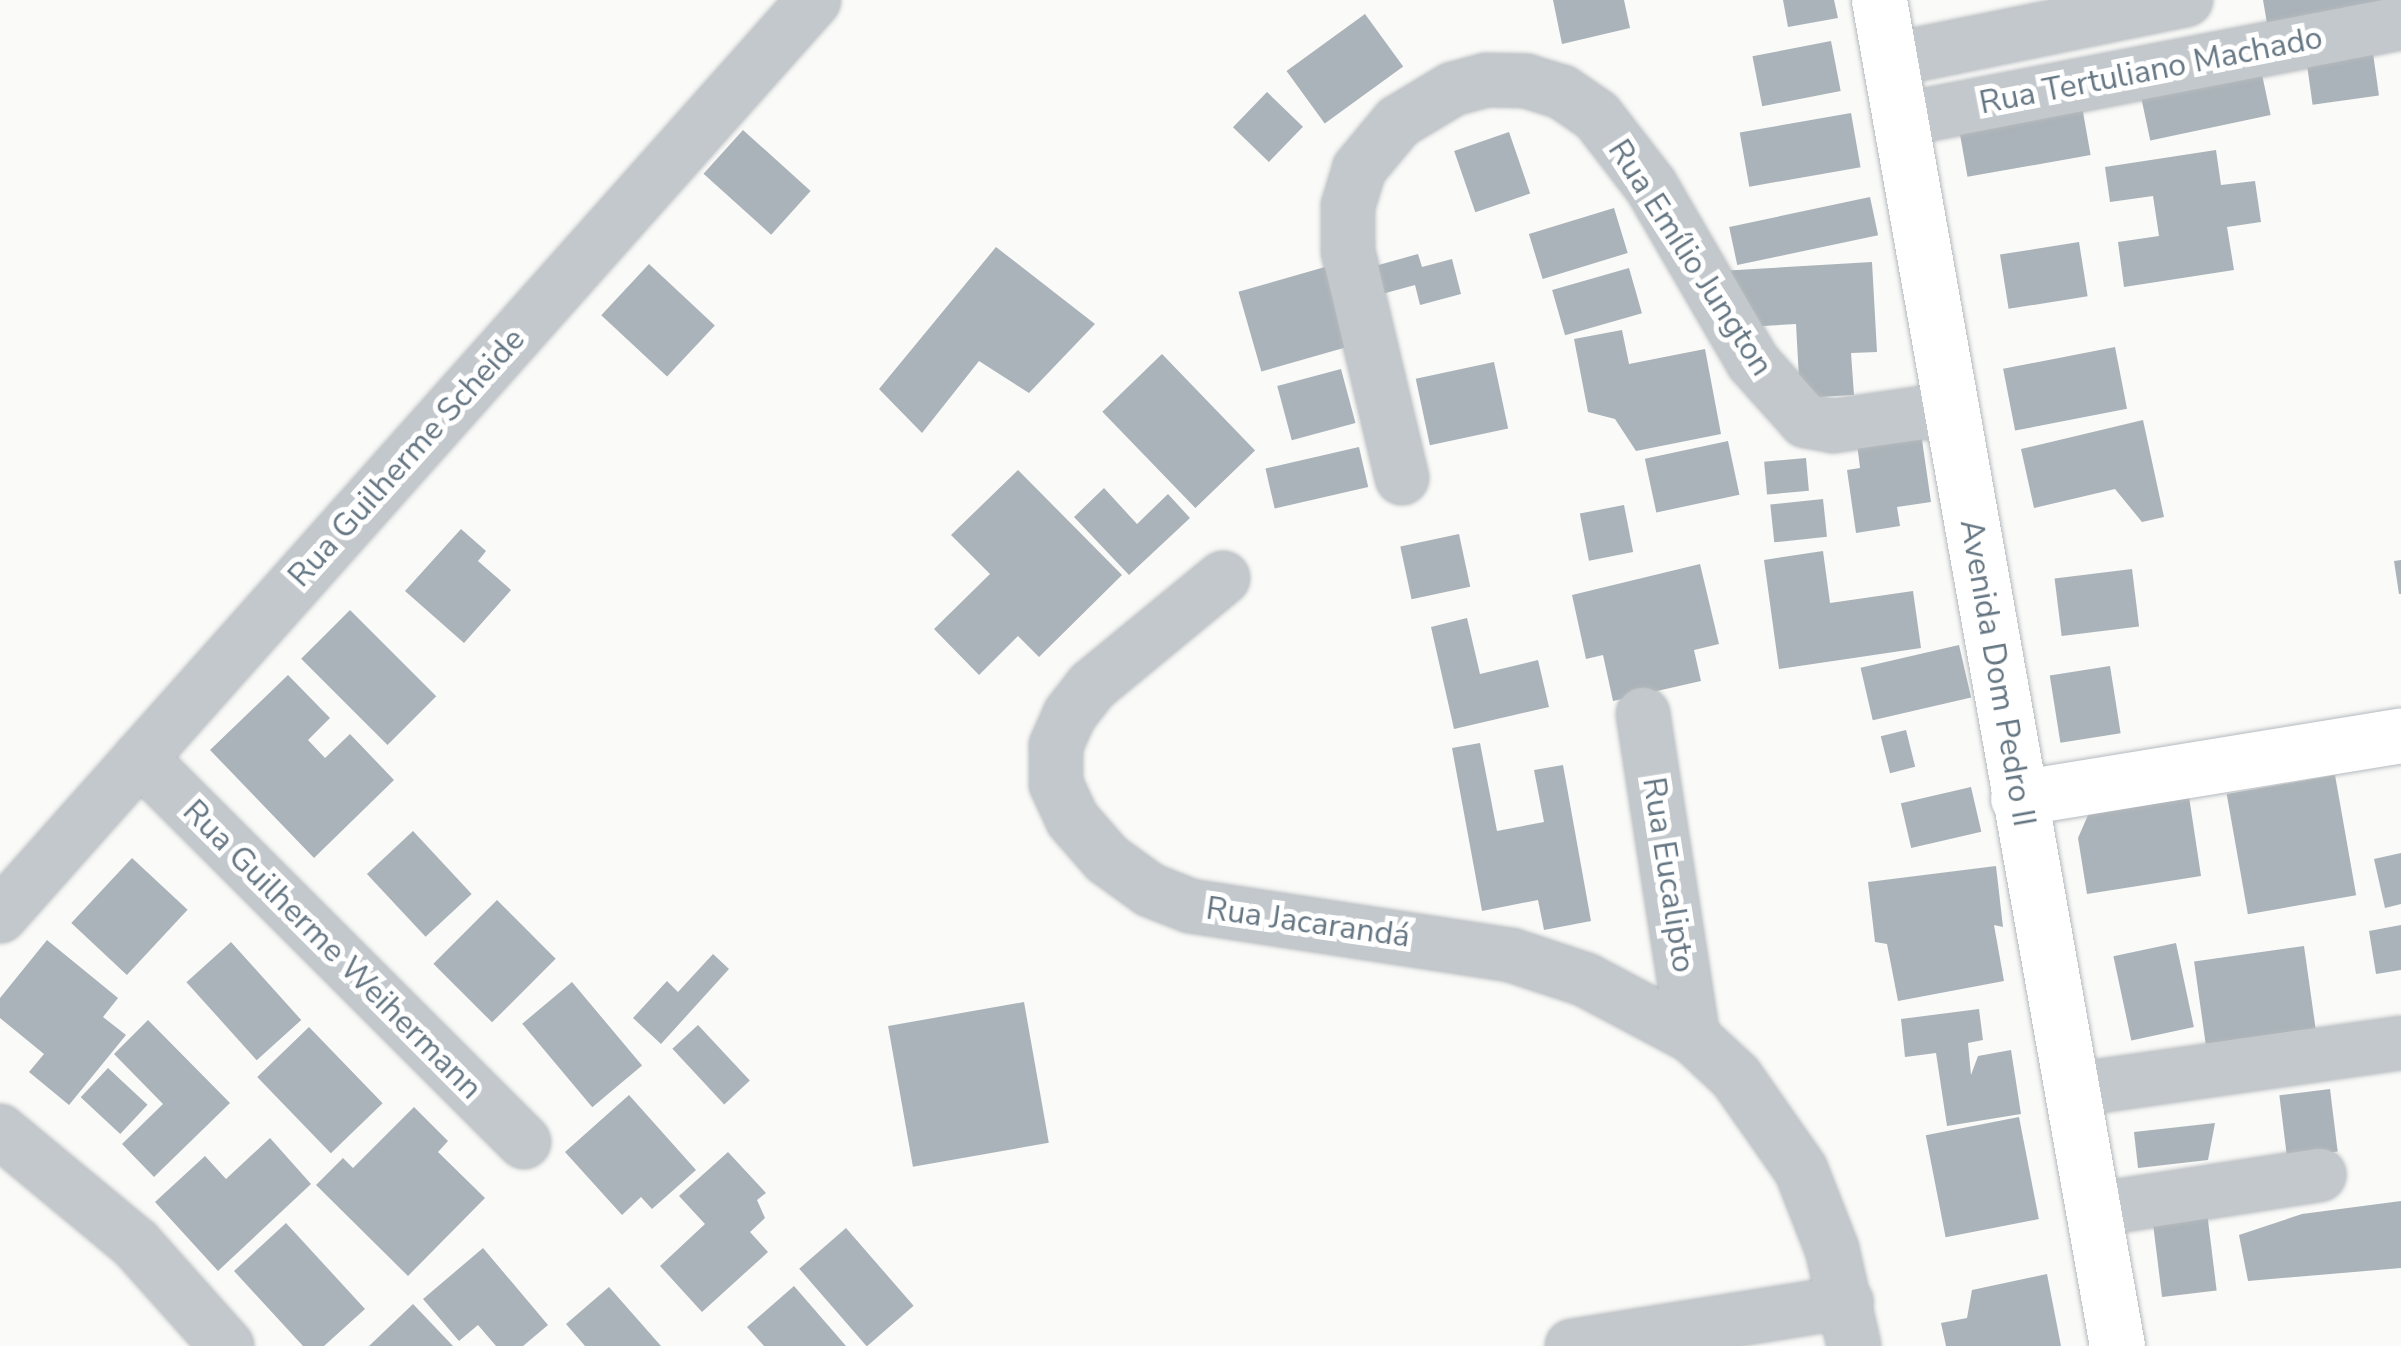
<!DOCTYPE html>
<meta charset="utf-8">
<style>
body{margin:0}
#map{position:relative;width:2401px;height:1346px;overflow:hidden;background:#fafaf8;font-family:"Nunito Sans",sans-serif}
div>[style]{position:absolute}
.building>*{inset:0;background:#aab3b9;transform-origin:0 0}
.roads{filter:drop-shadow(0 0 2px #b5babe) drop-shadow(0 0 2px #b5babe)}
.minor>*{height:52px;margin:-26px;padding:0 26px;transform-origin:26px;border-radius:26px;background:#c3c8cc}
.major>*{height:55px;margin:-27.5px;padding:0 27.5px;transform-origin:27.5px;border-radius:27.5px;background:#fff}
span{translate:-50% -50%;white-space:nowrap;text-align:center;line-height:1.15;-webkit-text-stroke:10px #fff;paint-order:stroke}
.street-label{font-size:32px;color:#657683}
</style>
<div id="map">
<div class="building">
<i style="clip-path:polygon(1553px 0,1624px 0,1630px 28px,1562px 44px)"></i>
<i style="clip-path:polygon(1783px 0,1834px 0,1838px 18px,1788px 27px)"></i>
<i style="clip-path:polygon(2263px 0,2395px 0,2269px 35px)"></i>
<i style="left:1365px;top:14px;width:65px;height:97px;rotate:54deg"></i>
<i style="left:1831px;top:41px;width:51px;height:80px;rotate:79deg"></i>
<i style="left:2372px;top:46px;width:50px;height:67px;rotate:82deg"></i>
<i style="left:2260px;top:65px;width:51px;height:123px;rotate:78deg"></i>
<i style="left:1267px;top:92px;width:50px;height:49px;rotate:44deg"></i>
<i style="left:2080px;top:95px;width:61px;height:125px;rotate:80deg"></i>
<i style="left:1851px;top:113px;width:55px;height:113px;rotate:80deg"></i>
<i style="left:743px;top:130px;width:91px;height:59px;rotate:42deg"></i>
<i style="left:1509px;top:132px;width:65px;height:58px;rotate:71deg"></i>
<i style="clip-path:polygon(2216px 150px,2221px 185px,2255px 181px,2261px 222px,2227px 227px,2234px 270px,2124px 287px,2118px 242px,2159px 236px,2153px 196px,2110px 202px,2105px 167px)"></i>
<i style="left:1870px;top:197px;width:39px;height:144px;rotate:78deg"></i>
<i style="left:1614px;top:208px;width:47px;height:89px;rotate:73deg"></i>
<i style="left:2079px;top:242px;width:55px;height:80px;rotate:81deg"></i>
<i style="clip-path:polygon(996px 247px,1095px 324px,1029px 393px,979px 361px,922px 433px,879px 389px)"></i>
<i style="clip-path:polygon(1418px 254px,1422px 267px,1452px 259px,1461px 294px,1420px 305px,1415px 285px,1382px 294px,1375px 266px)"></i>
<i style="clip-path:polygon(1872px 262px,1877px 352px,1851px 353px,1854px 395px,1800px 398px,1796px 324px,1747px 327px,1720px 271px)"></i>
<i style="left:649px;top:264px;width:90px;height:70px;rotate:43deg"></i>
<i style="left:1325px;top:267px;width:83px;height:90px;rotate:74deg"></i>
<i style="left:1629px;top:268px;width:47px;height:80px;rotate:74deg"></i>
<i style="clip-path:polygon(1622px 330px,1629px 364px,1705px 349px,1721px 434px,1636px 451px,1615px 419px,1588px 412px,1574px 339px)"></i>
<i style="left:2115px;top:347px;width:63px;height:114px;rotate:79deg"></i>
<i style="left:1162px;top:354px;width:134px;height:83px;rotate:46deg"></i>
<i style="left:1494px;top:362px;width:68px;height:80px;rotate:78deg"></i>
<i style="left:1341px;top:369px;width:56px;height:66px;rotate:75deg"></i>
<i style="clip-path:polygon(2143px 420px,2164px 517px,2142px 522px,2115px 489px,2034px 508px,2021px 449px)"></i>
<i style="clip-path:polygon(1921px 433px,1931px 502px,1897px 507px,1900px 526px,1856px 533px,1847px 470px,1860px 468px,1857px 443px)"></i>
<i style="left:1728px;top:441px;width:55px;height:85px;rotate:78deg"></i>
<i style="left:1359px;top:447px;width:41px;height:96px;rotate:77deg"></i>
<i style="left:1806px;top:458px;width:33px;height:42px;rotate:85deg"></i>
<i style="clip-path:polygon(1018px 470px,1122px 575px,1039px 657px,1018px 636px,979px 675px,934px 629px,990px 574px,951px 535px)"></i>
<i style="clip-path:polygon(1104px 488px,1137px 524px,1168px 494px,1190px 518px,1129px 575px,1074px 517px)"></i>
<i style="left:1823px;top:499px;width:38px;height:53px;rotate:84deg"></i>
<i style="left:1624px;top:505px;width:48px;height:45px;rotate:79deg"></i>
<i style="clip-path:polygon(461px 529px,486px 551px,478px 561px,511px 590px,464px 643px,405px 591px)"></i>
<i style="left:1459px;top:534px;width:54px;height:60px;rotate:78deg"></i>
<i style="clip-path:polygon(1823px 551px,1830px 603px,1913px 591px,1921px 648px,1779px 669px,1764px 560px)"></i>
<i style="clip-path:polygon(2401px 560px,2401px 594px,2399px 594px,2394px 561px)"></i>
<i style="clip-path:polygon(1700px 564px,1719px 644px,1694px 650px,1701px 681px,1613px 701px,1603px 655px,1586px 659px,1572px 595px)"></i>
<i style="left:2132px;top:569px;width:58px;height:78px;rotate:83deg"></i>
<i style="left:350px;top:610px;width:122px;height:69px;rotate:45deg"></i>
<i style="clip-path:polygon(1467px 618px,1480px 674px,1538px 660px,1549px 707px,1454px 729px,1431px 627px)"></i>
<i style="left:1959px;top:645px;width:54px;height:101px;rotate:77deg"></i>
<i style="left:2110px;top:666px;width:68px;height:61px;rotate:81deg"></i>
<i style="clip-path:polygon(288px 675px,330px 718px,308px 740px,325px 758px,350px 734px,394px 780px,314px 858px,210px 750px)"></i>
<i style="left:1906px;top:730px;width:38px;height:26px;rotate:76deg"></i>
<i style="clip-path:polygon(1480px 743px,1497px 831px,1544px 822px,1534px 770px,1563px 765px,1591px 921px,1544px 930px,1538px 900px,1482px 911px,1452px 748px)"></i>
<i style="left:2335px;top:775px;width:122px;height:110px;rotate:80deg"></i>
<i style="left:1971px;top:787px;width:46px;height:72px;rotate:77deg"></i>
<i style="clip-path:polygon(2188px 790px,2201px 876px,2087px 894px,2078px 838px,2092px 806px)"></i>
<i style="left:413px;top:831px;width:86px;height:63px;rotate:47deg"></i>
<i style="clip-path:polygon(2401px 853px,2401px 904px,2385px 908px,2374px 859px)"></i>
<i style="left:132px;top:858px;width:76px;height:89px;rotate:43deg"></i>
<i style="clip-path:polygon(1996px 866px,2003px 927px,1994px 925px,2004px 981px,1898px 1001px,1887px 944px,1875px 942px,1868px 882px)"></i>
<i style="left:497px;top:900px;width:83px;height:90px;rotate:45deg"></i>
<i style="clip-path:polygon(2401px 925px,2401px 970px,2376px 974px,2369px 931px)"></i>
<i style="clip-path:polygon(47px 940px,118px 998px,103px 1017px,126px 1035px,69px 1105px,29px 1072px,44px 1054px,0 1018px,0 998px)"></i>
<i style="left:231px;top:942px;width:105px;height:60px;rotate:48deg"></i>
<i style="left:2176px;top:943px;width:86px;height:64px;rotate:78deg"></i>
<i style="left:2304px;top:946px;width:83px;height:111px;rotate:82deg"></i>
<i style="clip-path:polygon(713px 954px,729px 969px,661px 1044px,633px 1018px,667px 981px,678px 992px)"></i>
<i style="left:572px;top:982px;width:109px;height:65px;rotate:50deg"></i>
<i style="left:1024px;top:1002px;width:143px;height:138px;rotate:80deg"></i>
<i style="clip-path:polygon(1979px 1009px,1983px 1040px,1968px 1043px,1971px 1075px,1978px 1056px,2011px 1050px,2021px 1114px,1947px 1126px,1936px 1053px,1905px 1057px,1901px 1019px)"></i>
<i style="clip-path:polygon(148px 1020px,230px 1103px,154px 1177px,122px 1144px,163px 1104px,114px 1054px)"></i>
<i style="left:698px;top:1025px;width:76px;height:35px;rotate:47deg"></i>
<i style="left:309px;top:1027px;width:106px;height:72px;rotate:46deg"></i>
<i style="left:108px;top:1068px;width:54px;height:40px;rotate:43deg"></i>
<i style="left:2330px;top:1089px;width:63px;height:51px;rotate:83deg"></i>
<i style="clip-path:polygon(629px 1095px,696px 1170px,652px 1209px,641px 1197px,622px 1215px,565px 1152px)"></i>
<i style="clip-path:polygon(414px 1107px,448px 1141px,438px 1152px,485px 1198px,408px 1276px,316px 1185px,343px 1158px,353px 1168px)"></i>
<i style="left:2019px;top:1117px;width:104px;height:95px;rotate:79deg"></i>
<i style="clip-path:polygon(2215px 1123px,2208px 1160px,2138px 1168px,2134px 1132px)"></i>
<i style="clip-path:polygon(270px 1138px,311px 1184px,218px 1271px,155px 1202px,205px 1156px,226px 1179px)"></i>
<i style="clip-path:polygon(728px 1152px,766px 1193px,757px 1200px,765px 1218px,750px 1232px,768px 1252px,702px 1312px,660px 1266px,705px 1224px,679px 1196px)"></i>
<i style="clip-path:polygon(2401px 1201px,2401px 1268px,2248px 1281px,2239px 1235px,2302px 1214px)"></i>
<i style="left:2207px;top:1212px;width:79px;height:55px;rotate:83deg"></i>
<i style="clip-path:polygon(286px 1223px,365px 1309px,324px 1346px,303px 1346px,234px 1271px)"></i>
<i style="left:846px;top:1228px;width:103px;height:62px;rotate:49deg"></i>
<i style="clip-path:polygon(483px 1248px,548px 1325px,523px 1346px,496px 1346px,478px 1325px,459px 1341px,423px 1299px)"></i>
<i style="clip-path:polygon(2047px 1274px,2061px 1346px,1946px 1346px,1941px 1323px,1967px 1318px,1972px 1290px)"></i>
<i style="clip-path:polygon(794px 1286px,846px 1346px,764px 1346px,747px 1327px)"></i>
<i style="clip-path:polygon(609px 1287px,661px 1346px,585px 1346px,566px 1324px)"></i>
<i style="clip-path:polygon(413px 1304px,453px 1346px,369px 1346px)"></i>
</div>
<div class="roads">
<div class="minor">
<i style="left:1890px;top:60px;width:302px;rotate:-11.5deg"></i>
<i style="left:1900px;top:120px;width:510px;rotate:-10.96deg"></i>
<i style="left:1402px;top:478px;width:233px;rotate:-103.4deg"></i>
<i style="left:1348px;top:251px;width:45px;rotate:-90deg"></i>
<i style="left:1348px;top:206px;width:39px;rotate:-73deg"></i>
<i style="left:1359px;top:169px;width:61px;rotate:-50.3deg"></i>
<i style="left:1398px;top:122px;width:64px;rotate:-31deg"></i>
<i style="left:1453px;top:89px;width:35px;rotate:-15deg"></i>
<i style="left:1487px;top:80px;width:39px;rotate:1deg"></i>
<i style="left:1526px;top:81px;width:38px;rotate:17deg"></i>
<i style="left:1562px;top:92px;width:42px;rotate:34.4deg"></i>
<i style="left:1597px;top:116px;width:88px;rotate:52.4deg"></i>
<i style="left:1651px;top:186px;width:203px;rotate:59.9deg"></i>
<i style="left:1753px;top:362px;width:79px;rotate:48.1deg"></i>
<i style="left:1806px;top:421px;width:27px;rotate:10deg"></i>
<i style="left:1833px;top:426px;width:118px;rotate:-8.3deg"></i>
<i style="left:1223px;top:578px;width:170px;rotate:140.5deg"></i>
<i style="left:1092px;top:686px;width:36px;rotate:128deg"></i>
<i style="left:1070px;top:714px;width:35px;rotate:114deg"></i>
<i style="left:1056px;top:746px;width:38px;rotate:90deg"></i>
<i style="left:1056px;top:784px;width:38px;rotate:65deg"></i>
<i style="left:1072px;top:819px;width:53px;rotate:48.8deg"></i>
<i style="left:1107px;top:859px;width:53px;rotate:35.8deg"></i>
<i style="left:1150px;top:890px;width:43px;rotate:21.8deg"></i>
<i style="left:1190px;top:906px;width:325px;rotate:8.7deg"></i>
<i style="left:1511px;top:955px;width:79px;rotate:18.4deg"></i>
<i style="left:1586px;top:980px;width:121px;rotate:28deg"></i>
<i style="left:1693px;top:1037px;width:59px;rotate:42.9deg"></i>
<i style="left:1736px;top:1077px;width:113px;rotate:55deg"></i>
<i style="left:1801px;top:1170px;width:85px;rotate:68.6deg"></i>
<i style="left:1832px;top:1249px;width:99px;rotate:77.2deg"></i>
<i style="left:1643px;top:714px;width:327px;rotate:81.2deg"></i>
<i style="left:140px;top:758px;width:543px;rotate:45deg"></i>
<i style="left:0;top:916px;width:1225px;rotate:-48.37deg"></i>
<i style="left:2071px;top:1090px;width:333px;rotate:-8.1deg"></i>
<i style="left:0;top:1131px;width:177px;rotate:39.7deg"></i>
<i style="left:136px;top:1244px;width:137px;rotate:48.3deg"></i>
<i style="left:2092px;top:1210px;width:230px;rotate:-8.8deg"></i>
<i style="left:1572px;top:1346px;width:278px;rotate:-9.1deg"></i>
</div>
<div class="major">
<i style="left:1879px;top:0;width:1367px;rotate:79.97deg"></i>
<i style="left:2018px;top:798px;width:388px;rotate:-9.3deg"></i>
</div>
</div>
<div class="street-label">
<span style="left:2151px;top:71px;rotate:-11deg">Rua Tertuliano Machado</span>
<span style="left:1690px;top:258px;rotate:57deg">Rua Emílio Jungton</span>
<span style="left:407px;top:458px;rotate:-48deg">Rua Guilherme Scheide</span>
<span style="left:1997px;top:673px;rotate:80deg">Avenida Dom Pedro II</span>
<span style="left:1668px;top:875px;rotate:81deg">Rua Eucalipto</span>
<span style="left:1308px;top:923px;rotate:8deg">Rua Jacarandá</span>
<span style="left:332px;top:950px;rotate:45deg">Rua Guilherme Weihermann</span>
</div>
</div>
